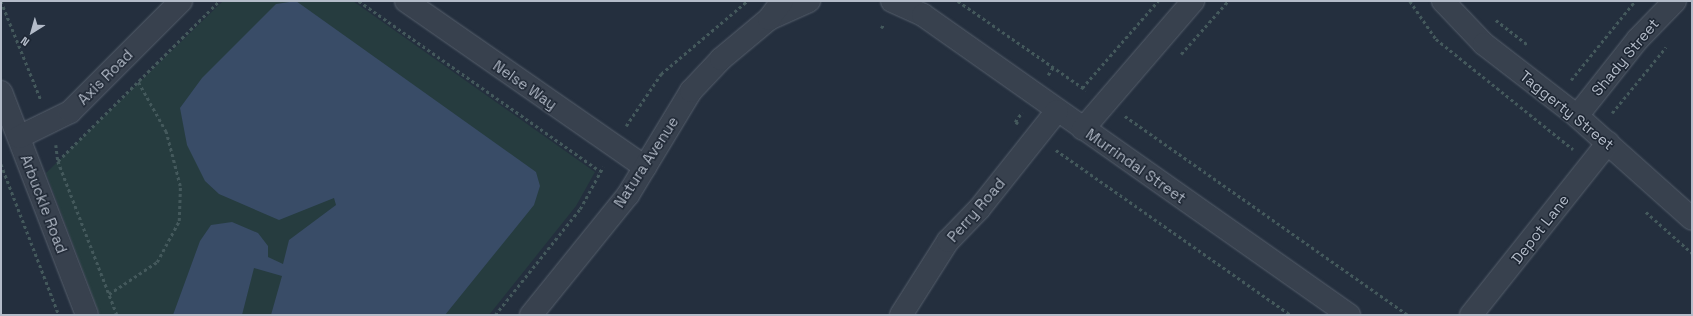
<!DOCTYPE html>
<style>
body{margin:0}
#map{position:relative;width:1693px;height:316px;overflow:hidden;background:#242f3e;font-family:"Space Grotesk",sans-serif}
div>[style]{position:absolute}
.green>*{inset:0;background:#263c3f}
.water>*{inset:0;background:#394c67}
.path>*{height:2.5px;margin-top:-1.25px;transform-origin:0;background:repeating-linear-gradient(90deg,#44595c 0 3px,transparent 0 6px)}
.roads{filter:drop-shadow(0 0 1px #565f6c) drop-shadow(0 0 1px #565f6c)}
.minor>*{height:22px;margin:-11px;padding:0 11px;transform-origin:11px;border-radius:11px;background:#38414e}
span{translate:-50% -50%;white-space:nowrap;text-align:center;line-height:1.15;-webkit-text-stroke:3px #1d2633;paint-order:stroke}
.street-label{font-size:15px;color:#b4bcc9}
.frame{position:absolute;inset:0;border:2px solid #b4bcc9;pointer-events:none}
.north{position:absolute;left:12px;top:12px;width:40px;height:40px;-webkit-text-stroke:3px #1d2633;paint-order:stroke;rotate:217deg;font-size:11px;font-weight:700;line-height:16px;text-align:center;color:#b4bcc9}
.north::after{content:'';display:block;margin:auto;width:14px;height:18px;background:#b4bcc9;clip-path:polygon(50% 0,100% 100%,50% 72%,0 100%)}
</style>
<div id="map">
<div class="green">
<i style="clip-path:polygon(223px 1px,353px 1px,595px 172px,576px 206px,489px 315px,100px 315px,46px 173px)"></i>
</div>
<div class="water">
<i style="clip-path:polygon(296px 1px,536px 172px,540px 186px,534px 205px,445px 315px,271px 315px,282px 276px,254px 268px,242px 315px,173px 315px,200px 241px,211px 225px,232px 222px,258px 233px,268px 246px,268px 257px,283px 264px,289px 240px,336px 205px,334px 198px,279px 220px,219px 194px,205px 181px,187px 145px,180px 108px,202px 78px,276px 4px)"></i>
</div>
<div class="path">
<i style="left:1px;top:1px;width:107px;rotate:68deg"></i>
<i style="left:359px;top:1px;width:295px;rotate:35.2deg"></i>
<i style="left:958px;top:1px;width:156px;rotate:34.8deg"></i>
<i style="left:1410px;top:1px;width:46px;rotate:55.6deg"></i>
<i style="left:1436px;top:39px;width:176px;rotate:38.8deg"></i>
<i style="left:1496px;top:20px;width:41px;rotate:38deg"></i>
<i style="left:881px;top:28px;width:6px;rotate:-51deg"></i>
<i style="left:1181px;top:54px;width:71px;rotate:-48.4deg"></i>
<i style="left:1048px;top:75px;width:9px;rotate:-58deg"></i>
<i style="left:1571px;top:80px;width:102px;rotate:-51deg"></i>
<i style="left:1082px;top:88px;width:116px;rotate:-48.9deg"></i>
<i style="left:1612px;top:113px;width:85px;rotate:-50.7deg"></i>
<i style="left:1125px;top:116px;width:346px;rotate:35.1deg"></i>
<i style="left:1018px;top:124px;width:4px;rotate:-146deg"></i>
<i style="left:1015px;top:122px;width:12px;rotate:-55deg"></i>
<i style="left:626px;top:126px;width:63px;rotate:-56.1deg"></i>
<i style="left:661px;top:74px;width:113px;rotate:-40.3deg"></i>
<i style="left:56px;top:145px;width:16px;rotate:83deg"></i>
<i style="left:58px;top:161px;width:165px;rotate:69deg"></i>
<i style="left:1056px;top:150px;width:287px;rotate:35.1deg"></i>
<i style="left:58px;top:161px;width:227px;rotate:-44.8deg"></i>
<i style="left:1px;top:164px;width:162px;rotate:69deg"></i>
<i style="left:1646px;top:212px;width:62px;rotate:41.7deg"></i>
<i style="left:109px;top:294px;width:58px;rotate:-33.7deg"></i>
<i style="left:157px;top:262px;width:47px;rotate:-61.8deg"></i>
<i style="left:179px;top:221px;width:35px;rotate:-88deg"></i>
<i style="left:180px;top:186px;width:56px;rotate:-104.5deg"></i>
<i style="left:166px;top:132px;width:57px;rotate:-119.2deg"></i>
<i style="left:495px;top:315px;width:136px;rotate:-51.3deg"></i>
<i style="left:580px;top:209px;width:48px;rotate:-61.3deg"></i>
</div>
<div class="roads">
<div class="minor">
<i style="left:406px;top:1px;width:291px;rotate:34.8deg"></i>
<i style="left:892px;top:1px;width:34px;rotate:24deg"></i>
<i style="left:923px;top:15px;width:521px;rotate:35.15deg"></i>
<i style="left:1443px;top:1px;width:59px;rotate:46.4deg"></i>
<i style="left:1484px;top:44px;width:118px;rotate:37.7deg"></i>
<i style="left:1577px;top:116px;width:154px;rotate:41.8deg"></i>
<i style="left:769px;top:19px;width:44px;rotate:-24.2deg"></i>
<i style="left:1px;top:92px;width:239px;rotate:68.9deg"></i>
<i style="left:1577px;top:116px;width:98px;rotate:-51.6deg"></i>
<i style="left:1638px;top:39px;width:53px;rotate:-45.8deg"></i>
<i style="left:1083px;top:129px;width:169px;rotate:-49.3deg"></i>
<i style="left:19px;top:137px;width:57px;rotate:-26.1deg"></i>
<i style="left:70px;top:112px;width:157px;rotate:-45deg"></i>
<i style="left:531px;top:315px;width:154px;rotate:-51.1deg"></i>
<i style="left:628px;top:195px;width:122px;rotate:-58.8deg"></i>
<i style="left:691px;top:91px;width:44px;rotate:-46.8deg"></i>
<i style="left:721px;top:59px;width:62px;rotate:-39.8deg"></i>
<i style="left:769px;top:19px;width:22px;rotate:-54deg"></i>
<i style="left:901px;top:315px;width:88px;rotate:-57.6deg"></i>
<i style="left:948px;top:241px;width:45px;rotate:-45.9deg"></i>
<i style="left:979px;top:209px;width:125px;rotate:-51.5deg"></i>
<i style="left:1471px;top:315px;width:220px;rotate:-51.5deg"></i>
</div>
</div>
<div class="street-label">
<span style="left:1625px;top:57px;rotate:-50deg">Shady Street</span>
<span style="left:105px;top:77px;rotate:-45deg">Axis Road</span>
<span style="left:525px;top:85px;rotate:35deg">Nelse Way</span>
<span style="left:1567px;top:110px;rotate:39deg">Taggerty Street</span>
<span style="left:646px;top:162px;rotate:-57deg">Natura Avenue</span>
<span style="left:1136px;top:166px;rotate:35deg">Murrindal Street</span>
<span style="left:44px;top:204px;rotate:69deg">Arbuckle Road</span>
<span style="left:976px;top:210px;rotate:-49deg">Perry Road</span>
<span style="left:1540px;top:229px;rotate:-52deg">Depot Lane</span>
</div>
<div class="frame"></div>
<div class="north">N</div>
</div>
